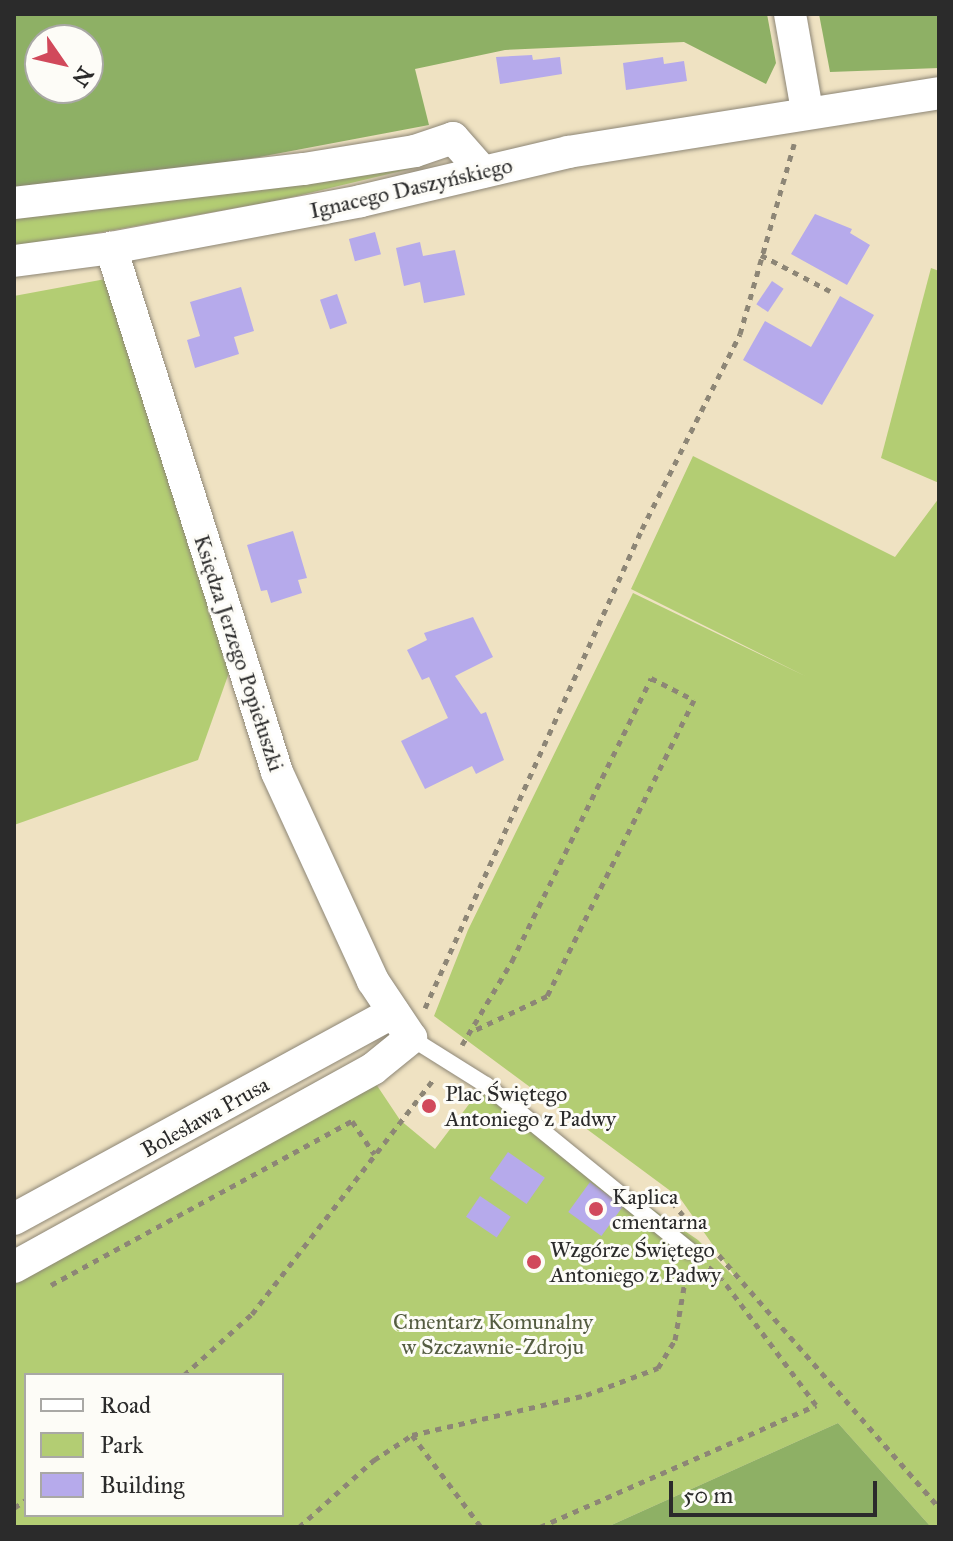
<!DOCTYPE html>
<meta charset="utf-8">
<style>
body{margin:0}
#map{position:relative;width:953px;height:1541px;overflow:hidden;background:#efe2c2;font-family:"IM FELL Great Primer",serif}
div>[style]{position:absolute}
.green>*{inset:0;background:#b3cd73}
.forest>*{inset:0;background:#8eb065}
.building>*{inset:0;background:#b6aaeb;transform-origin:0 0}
.path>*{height:5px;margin-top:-2.5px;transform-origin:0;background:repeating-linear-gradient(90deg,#8d8676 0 6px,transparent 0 12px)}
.roads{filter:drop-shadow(0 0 2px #8d8676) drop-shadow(0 0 2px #8d8676)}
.lane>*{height:16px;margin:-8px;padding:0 8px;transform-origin:8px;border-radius:8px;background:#fff}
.street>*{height:32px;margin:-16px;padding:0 16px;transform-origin:16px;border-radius:16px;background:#fff}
.dots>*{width:22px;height:22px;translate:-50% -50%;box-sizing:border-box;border:4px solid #fdfcf7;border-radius:50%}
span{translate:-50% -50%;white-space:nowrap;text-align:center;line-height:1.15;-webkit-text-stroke:6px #fdfcf7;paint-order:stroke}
.street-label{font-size:22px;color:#2b2b2b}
.poi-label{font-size:22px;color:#2b2b2b}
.left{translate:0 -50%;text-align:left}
.park-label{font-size:22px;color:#545c41}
.frame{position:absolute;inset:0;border:16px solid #2b2b2b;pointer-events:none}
.legend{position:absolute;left:24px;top:1373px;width:260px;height:144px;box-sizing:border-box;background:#fdfcf7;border:2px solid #a9a8a5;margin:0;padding:10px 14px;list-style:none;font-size:24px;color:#2b2b2b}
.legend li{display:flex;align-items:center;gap:16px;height:40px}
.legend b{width:40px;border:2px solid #a9a8a5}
.north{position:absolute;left:24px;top:24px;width:80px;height:80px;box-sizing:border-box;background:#fdfcf7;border:2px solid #a9a8a5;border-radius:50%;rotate:124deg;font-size:22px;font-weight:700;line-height:32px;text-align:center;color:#2b2b2b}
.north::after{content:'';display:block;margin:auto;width:28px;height:36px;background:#d1495b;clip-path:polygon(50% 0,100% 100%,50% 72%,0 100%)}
.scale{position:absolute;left:669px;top:1481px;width:208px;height:36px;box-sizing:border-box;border:4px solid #2b2b2b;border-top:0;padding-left:10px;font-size:24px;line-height:28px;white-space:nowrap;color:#2b2b2b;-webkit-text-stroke:6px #fdfcf7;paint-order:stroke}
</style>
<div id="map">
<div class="green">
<i style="clip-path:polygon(426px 165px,280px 200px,14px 248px,14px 219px,374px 166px)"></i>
<i style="clip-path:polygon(931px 268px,939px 271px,939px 483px,881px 458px)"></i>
<i style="clip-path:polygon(111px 278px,231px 667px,198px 760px,14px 825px,14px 296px)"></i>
<i style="clip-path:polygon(evenodd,693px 456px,895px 557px,939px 498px,939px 1527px,931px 1527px,838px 1423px,607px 1527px,14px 1527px,14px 1274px,374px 1081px,400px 1120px,435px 1149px,479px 1091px,698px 1240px,738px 1281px,680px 1198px,434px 1016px,468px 930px,633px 593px,805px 676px,631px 589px,693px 456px,26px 1375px,282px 1375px,282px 1515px,26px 1515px,26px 1375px)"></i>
</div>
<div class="forest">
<i style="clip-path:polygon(evenodd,14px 14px,767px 14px,776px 63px,766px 84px,684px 42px,505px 50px,415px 69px,429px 125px,222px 164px,14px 194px,14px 14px,40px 40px,88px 40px,88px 88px,40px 88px,40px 40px)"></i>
<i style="clip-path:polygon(819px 14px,939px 14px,939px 68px,830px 72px)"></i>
<i style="clip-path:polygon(838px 1423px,931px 1527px,607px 1527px)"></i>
</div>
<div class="building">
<i style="clip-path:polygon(532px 55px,533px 60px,560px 57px,562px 74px,500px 84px,496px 57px)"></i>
<i style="clip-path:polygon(663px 57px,664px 64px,684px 61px,687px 81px,626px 90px,623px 63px)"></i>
<i style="clip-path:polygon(815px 214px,852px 229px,850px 233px,870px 245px,847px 285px,791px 254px)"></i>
<i style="left:375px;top:232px;width:23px;height:27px;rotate:75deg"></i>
<i style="clip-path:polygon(420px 242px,423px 256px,455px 250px,465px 295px,424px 303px,420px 282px,404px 286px,396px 248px)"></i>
<i style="left:772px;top:281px;width:14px;height:28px;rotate:34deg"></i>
<i style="clip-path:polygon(241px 287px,254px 331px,234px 337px,239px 354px,195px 368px,187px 340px,200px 336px,190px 302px)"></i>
<i style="left:337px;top:294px;width:31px;height:18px;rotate:71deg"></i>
<i style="clip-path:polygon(840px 296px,874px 315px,822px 405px,743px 360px,765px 321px,811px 347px)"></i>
<i style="clip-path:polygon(293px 531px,307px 578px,298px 580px,302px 593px,271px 603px,267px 590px,261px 591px,247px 545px)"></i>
<i style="clip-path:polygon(473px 617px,493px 657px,455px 676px,481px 714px,486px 712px,504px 760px,476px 774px,472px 766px,425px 789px,401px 741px,448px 718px,429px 677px,422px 680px,407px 650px,427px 640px,424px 633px)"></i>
<i style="left:508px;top:1152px;width:45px;height:32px;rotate:35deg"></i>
<i style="left:590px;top:1182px;width:41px;height:37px;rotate:36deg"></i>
<i style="left:480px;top:1196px;width:37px;height:25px;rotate:34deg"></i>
</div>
<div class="path">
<i style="left:761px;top:255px;width:78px;rotate:27.6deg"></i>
<i style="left:425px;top:1008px;width:526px;rotate:-65.63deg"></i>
<i style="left:642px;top:529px;width:218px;rotate:-63.3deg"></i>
<i style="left:740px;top:334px;width:198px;rotate:-74.1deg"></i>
<i style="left:462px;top:1045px;width:98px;rotate:-59.2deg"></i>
<i style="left:512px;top:961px;width:315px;rotate:-63.8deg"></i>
<i style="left:651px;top:678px;width:48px;rotate:27.1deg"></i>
<i style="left:694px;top:700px;width:330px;rotate:116.4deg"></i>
<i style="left:547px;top:996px;width:82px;rotate:154.7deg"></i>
<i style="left:672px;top:1202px;width:17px;rotate:50deg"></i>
<i style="left:711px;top:1246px;width:347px;rotate:48.9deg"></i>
<i style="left:51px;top:1285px;width:343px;rotate:-28.6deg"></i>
<i style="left:352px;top:1121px;width:40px;rotate:56deg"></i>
<i style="left:184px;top:1375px;width:91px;rotate:-41.9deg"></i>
<i style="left:252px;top:1314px;width:299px;rotate:-52.3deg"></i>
<i style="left:412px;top:1435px;width:115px;rotate:53.1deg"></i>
<i style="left:14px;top:1508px;width:14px;rotate:-34deg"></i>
<i style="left:299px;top:1527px;width:101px;rotate:-41.8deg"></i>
<i style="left:374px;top:1460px;width:45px;rotate:-33.3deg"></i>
<i style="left:412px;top:1435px;width:179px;rotate:-12.9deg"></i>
<i style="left:586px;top:1395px;width:77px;rotate:-20.6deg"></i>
<i style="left:658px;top:1368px;width:33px;rotate:-59deg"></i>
<i style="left:675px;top:1340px;width:72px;rotate:-80.4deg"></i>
<i style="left:540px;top:1527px;width:302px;rotate:-23.8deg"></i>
<i style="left:816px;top:1405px;width:157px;rotate:-126.7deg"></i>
<i style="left:722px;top:1279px;width:25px;rotate:-138deg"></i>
</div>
<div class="roads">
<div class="lane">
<i style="left:411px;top:1038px;width:89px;rotate:32.1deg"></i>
<i style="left:486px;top:1085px;width:263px;rotate:39.1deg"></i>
</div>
<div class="street">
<i style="left:790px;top:14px;width:97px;rotate:80deg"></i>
<i style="left:14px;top:203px;width:292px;rotate:-6.7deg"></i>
<i style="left:304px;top:169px;width:112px;rotate:-9.2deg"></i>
<i style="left:415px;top:151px;width:40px;rotate:-18.9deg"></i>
<i style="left:453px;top:138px;width:45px;rotate:48.6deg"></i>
<i style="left:14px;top:261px;width:98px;rotate:-7.6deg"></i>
<i style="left:111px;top:248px;width:254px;rotate:-10.6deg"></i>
<i style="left:361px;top:201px;width:213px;rotate:-13.3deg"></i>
<i style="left:568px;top:152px;width:376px;rotate:-9deg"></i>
<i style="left:14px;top:1219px;width:432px;rotate:-28.6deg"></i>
<i style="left:14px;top:1267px;width:411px;rotate:-28.9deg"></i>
<i style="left:374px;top:1068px;width:48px;rotate:-39deg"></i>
<i style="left:411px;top:1038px;width:69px;rotate:-123.7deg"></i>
<i style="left:373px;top:981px;width:230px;rotate:-114.7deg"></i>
<i style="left:277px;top:772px;width:550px;rotate:-107.58deg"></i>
</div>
</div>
<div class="dots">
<i style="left:429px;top:1106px;background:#d1495b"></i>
<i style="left:596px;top:1209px;background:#d1495b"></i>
<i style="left:534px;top:1262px;background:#d1495b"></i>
</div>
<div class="street-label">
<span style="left:411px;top:188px;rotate:-13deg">Ignacego Daszyńskiego</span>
<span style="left:239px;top:653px;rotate:72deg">Księdza Jerzego Popiełuszki</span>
<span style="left:205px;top:1117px;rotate:-29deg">Bolesława Prusa</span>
</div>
<div class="poi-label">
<span class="left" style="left:445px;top:1106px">Plac Świętego<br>Antoniego z Padwy</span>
<span class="left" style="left:612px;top:1209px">Kaplica<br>cmentarna</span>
<span class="left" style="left:550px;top:1262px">Wzgórze Świętego<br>Antoniego z Padwy</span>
</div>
<div class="park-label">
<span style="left:493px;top:1334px">Cmentarz Komunalny<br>w Szczawnie-Zdroju</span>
</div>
<div class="frame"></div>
<ul class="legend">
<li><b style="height:10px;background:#fff"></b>Road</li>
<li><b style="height:22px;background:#b3cd73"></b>Park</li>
<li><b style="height:22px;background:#b6aaeb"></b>Building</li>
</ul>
<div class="north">N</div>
<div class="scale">50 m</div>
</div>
